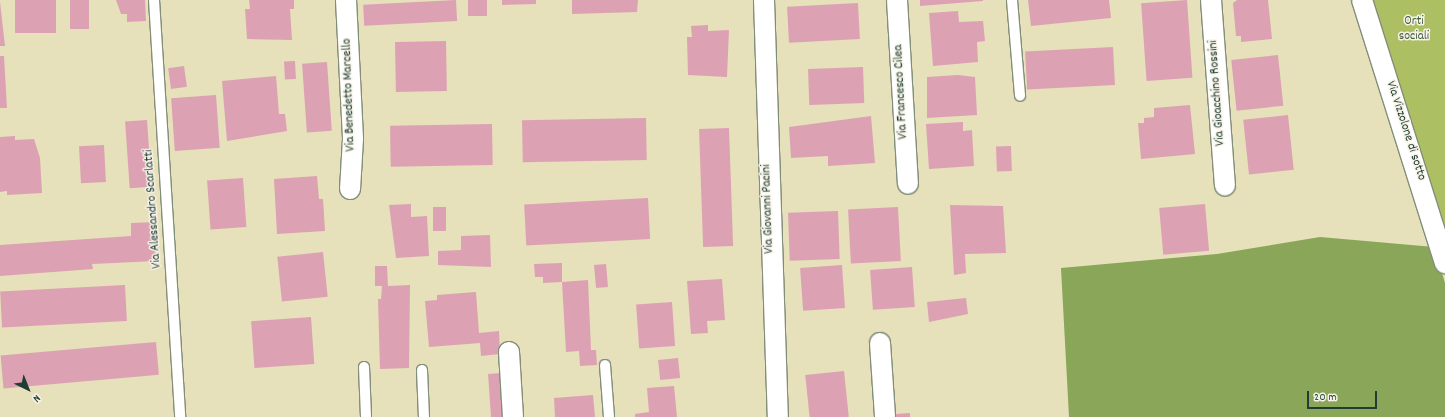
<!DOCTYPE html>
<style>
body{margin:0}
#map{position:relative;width:1445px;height:417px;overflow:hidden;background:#e6e0bb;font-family:Dekko,sans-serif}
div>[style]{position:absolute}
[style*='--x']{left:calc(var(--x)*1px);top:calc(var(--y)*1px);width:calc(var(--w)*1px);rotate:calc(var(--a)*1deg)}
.green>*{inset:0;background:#adbf63}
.forest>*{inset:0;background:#8aa659}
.building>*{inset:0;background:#dca2b3;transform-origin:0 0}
.roads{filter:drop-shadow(1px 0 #828e78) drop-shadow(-1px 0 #828e78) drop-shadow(0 1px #828e78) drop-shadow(0 -1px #828e78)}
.lane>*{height:10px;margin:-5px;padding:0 5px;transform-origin:5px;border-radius:5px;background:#fff}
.street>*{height:20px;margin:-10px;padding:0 10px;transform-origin:10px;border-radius:10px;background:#fff}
span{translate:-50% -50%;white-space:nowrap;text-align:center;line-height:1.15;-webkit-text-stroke:3px #f7f3e8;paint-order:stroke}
.park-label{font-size:13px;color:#425e40}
.street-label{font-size:13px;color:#1f3d34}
.north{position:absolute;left:8px;top:369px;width:40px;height:40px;-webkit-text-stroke:3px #f7f3e8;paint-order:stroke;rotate:137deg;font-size:11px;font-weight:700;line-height:16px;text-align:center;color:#1f3d34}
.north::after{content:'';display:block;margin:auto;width:14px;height:18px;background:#1f3d34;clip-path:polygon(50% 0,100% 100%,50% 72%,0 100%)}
.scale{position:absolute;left:1307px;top:391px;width:70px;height:18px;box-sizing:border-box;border:2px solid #1f3d34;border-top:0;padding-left:5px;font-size:12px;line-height:14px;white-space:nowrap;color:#1f3d34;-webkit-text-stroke:3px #f7f3e8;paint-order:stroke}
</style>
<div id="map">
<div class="green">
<div style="clip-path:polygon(1371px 0,1445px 0,1445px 233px)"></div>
</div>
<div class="forest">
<div style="clip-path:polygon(1320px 237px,1434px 247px,1445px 283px,1445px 417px,1069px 417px,1061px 268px,1217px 254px)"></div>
</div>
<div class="building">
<div style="left:15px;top:0;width:41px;height:33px"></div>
<div style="left:70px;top:0;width:19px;height:29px"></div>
<div style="clip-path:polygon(116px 0,145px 0,146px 21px,127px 22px,127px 14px,121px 14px)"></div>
<div style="clip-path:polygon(249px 0,294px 0,294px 9px,290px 9px,292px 40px,247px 39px,245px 9px,250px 9px)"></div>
<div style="left:456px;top:0;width:21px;height:93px;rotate:87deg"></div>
<div style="left:468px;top:0;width:19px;height:16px"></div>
<div style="clip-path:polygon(502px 0,536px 0,536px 4px,502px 5px)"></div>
<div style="clip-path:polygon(572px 0,638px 0,637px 12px,572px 14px)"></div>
<div style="clip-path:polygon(920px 0,983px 0,983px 1px,920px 6px)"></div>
<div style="clip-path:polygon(1028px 0,1109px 0,1111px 18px,1031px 26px)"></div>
<div style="left:1187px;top:0;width:78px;height:46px;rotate:86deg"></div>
<div style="clip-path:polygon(1237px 0,1268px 0,1272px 39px,1241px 42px,1241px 36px,1236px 36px,1233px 3px)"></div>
<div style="clip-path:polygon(0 2px,5px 46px,0 46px)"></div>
<div style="left:858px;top:3px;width:36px;height:71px;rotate:87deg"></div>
<div style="clip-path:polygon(958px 11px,959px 22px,983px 21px,985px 41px,977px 42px,978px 62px,933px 66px,929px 13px)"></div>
<div style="clip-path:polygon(708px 25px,708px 31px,729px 30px,727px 77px,688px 75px,687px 37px,692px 37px,691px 26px)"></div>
<div style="left:446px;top:41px;width:50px;height:51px;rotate:89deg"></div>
<div style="left:1113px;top:47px;width:38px;height:88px;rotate:87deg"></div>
<div style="left:1278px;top:55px;width:51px;height:47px;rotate:84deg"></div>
<div style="clip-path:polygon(0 56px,4px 56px,7px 108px,0 108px)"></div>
<div style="left:295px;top:61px;width:18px;height:11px;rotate:87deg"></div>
<div style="left:327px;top:62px;width:69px;height:25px;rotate:86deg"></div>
<div style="left:184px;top:66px;width:21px;height:16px;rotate:82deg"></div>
<div style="left:863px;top:67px;width:36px;height:55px;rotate:88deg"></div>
<div style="clip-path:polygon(958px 75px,975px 77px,977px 115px,927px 118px,927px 77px)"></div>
<div style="clip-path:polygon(276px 76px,279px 114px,285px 114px,287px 131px,227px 141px,222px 81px)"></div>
<div style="left:216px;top:95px;width:53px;height:45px;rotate:86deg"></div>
<div style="clip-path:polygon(1190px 105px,1195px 154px,1141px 159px,1138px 123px,1144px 123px,1144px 118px,1154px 117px,1154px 108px)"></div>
<div style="left:1288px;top:115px;width:55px;height:45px;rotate:84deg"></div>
<div style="clip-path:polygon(871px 116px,875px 163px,828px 166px,828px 156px,791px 158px,789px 127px)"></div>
<div style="left:646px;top:118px;width:42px;height:124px;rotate:89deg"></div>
<div style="left:147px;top:120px;width:67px;height:22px;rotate:86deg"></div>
<div style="clip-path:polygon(963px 122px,963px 131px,972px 130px,974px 166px,929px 169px,926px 124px)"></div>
<div style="left:492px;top:124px;width:41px;height:102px;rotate:89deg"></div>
<div style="left:729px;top:128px;width:118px;height:30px;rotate:88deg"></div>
<div style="clip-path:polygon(15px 136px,15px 140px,34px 139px,40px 158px,42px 193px,7px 195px,7px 191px,0 192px,0 137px)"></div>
<div style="left:104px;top:145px;width:37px;height:25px;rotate:87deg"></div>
<div style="left:1011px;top:146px;width:25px;height:15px;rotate:88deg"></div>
<div style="clip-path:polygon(317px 176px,319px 199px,323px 199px,325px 231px,277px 234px,274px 179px)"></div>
<div style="left:243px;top:178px;width:49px;height:36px;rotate:86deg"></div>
<div style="left:648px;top:198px;width:41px;height:124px;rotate:87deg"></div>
<div style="clip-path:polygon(411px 204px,411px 217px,427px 216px,429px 256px,396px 258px,389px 205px)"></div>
<div style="left:1205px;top:204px;width:47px;height:46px;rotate:85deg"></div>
<div style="clip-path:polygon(950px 205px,1003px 206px,1006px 253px,965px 254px,966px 273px,954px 275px)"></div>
<div style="left:433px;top:207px;width:13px;height:24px"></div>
<div style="left:898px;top:207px;width:54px;height:50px;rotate:87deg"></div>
<div style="left:838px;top:211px;width:48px;height:50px;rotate:88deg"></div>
<div style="clip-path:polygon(154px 222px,156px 261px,92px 264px,93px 269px,0 276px,0 245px,131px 236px,131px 223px)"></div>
<div style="clip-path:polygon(490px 235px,491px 267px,438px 265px,438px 251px,461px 250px,461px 236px)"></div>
<div style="left:323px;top:252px;width:45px;height:46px;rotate:84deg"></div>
<div style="clip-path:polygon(562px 263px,562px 282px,543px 283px,543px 277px,535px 277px,534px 264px)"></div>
<div style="left:606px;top:264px;width:23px;height:12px;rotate:85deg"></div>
<div style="left:842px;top:265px;width:43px;height:42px;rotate:86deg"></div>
<div style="clip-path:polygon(375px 266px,387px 266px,388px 286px,410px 285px,409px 368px,380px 369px,378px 299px,381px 299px,382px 286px,375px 286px)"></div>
<div style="left:912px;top:267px;width:40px;height:42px;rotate:86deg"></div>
<div style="clip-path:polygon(722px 279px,725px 320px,707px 321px,708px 333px,691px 334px,687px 281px)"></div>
<div style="clip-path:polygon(588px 280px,591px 350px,596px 350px,597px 365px,580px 366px,579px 351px,566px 352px,562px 282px)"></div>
<div style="left:125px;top:285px;width:36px;height:125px;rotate:87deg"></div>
<div style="clip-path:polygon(476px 292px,479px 333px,499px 331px,500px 354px,481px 356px,480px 343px,429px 347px,425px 301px,437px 300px,437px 295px)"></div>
<div style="clip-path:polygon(966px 298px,968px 314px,929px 322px,927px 302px)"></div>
<div style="left:672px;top:302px;width:44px;height:36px;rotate:86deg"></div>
<div style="left:311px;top:317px;width:47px;height:60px;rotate:86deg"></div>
<div style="left:156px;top:342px;width:33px;height:156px;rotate:85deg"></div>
<div style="left:678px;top:358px;width:20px;height:20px;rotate:84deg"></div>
<div style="left:844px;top:371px;width:46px;height:39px;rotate:84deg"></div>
<div style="left:501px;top:373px;width:44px;height:13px;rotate:86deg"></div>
<div style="clip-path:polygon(674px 386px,677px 417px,635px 417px,635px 414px,649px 412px,647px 388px)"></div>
<div style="clip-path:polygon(593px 395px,595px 417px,555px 417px,554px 398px)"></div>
<div style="clip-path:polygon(910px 413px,910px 417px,895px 417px,895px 414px)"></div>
</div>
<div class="roads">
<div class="lane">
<div style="--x:154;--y:0;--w:418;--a:86.4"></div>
<div style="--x:1012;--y:0;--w:96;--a:85.2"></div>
<div style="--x:605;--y:365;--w:52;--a:85.6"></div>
<div style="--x:364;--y:367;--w:50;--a:87.7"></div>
<div style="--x:422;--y:370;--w:47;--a:87.6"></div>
</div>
<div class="street">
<div style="--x:346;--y:0;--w:139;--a:87.1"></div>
<div style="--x:353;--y:139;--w:50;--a:93.4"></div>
<div style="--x:764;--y:0;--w:417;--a:88.1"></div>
<div style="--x:897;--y:0;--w:184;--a:86.6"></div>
<div style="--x:1211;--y:0;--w:186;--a:85.7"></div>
<div style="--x:1362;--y:0;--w:276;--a:72.5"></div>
<div style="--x:880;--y:343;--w:74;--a:86.1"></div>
<div style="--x:509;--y:352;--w:65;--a:86.5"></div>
</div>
</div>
<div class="park-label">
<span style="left:1414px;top:30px">Orti<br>sociali</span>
</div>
<div class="street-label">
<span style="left:902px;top:92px;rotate:-93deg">Via Francesco Cilea</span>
<span style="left:1218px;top:93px;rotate:-94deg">Via Gioacchino Rossini</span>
<span style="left:350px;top:95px;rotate:-92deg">Via Benedetto Marcello</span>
<span style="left:1405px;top:131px;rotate:72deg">Via Vizzolone di sotto</span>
<span style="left:154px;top:209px;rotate:-94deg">Via Alessandro Scarlatti</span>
<span style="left:769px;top:209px;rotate:-92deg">Via Giovanni Pacini</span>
</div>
<div class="north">N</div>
<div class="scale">20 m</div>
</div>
